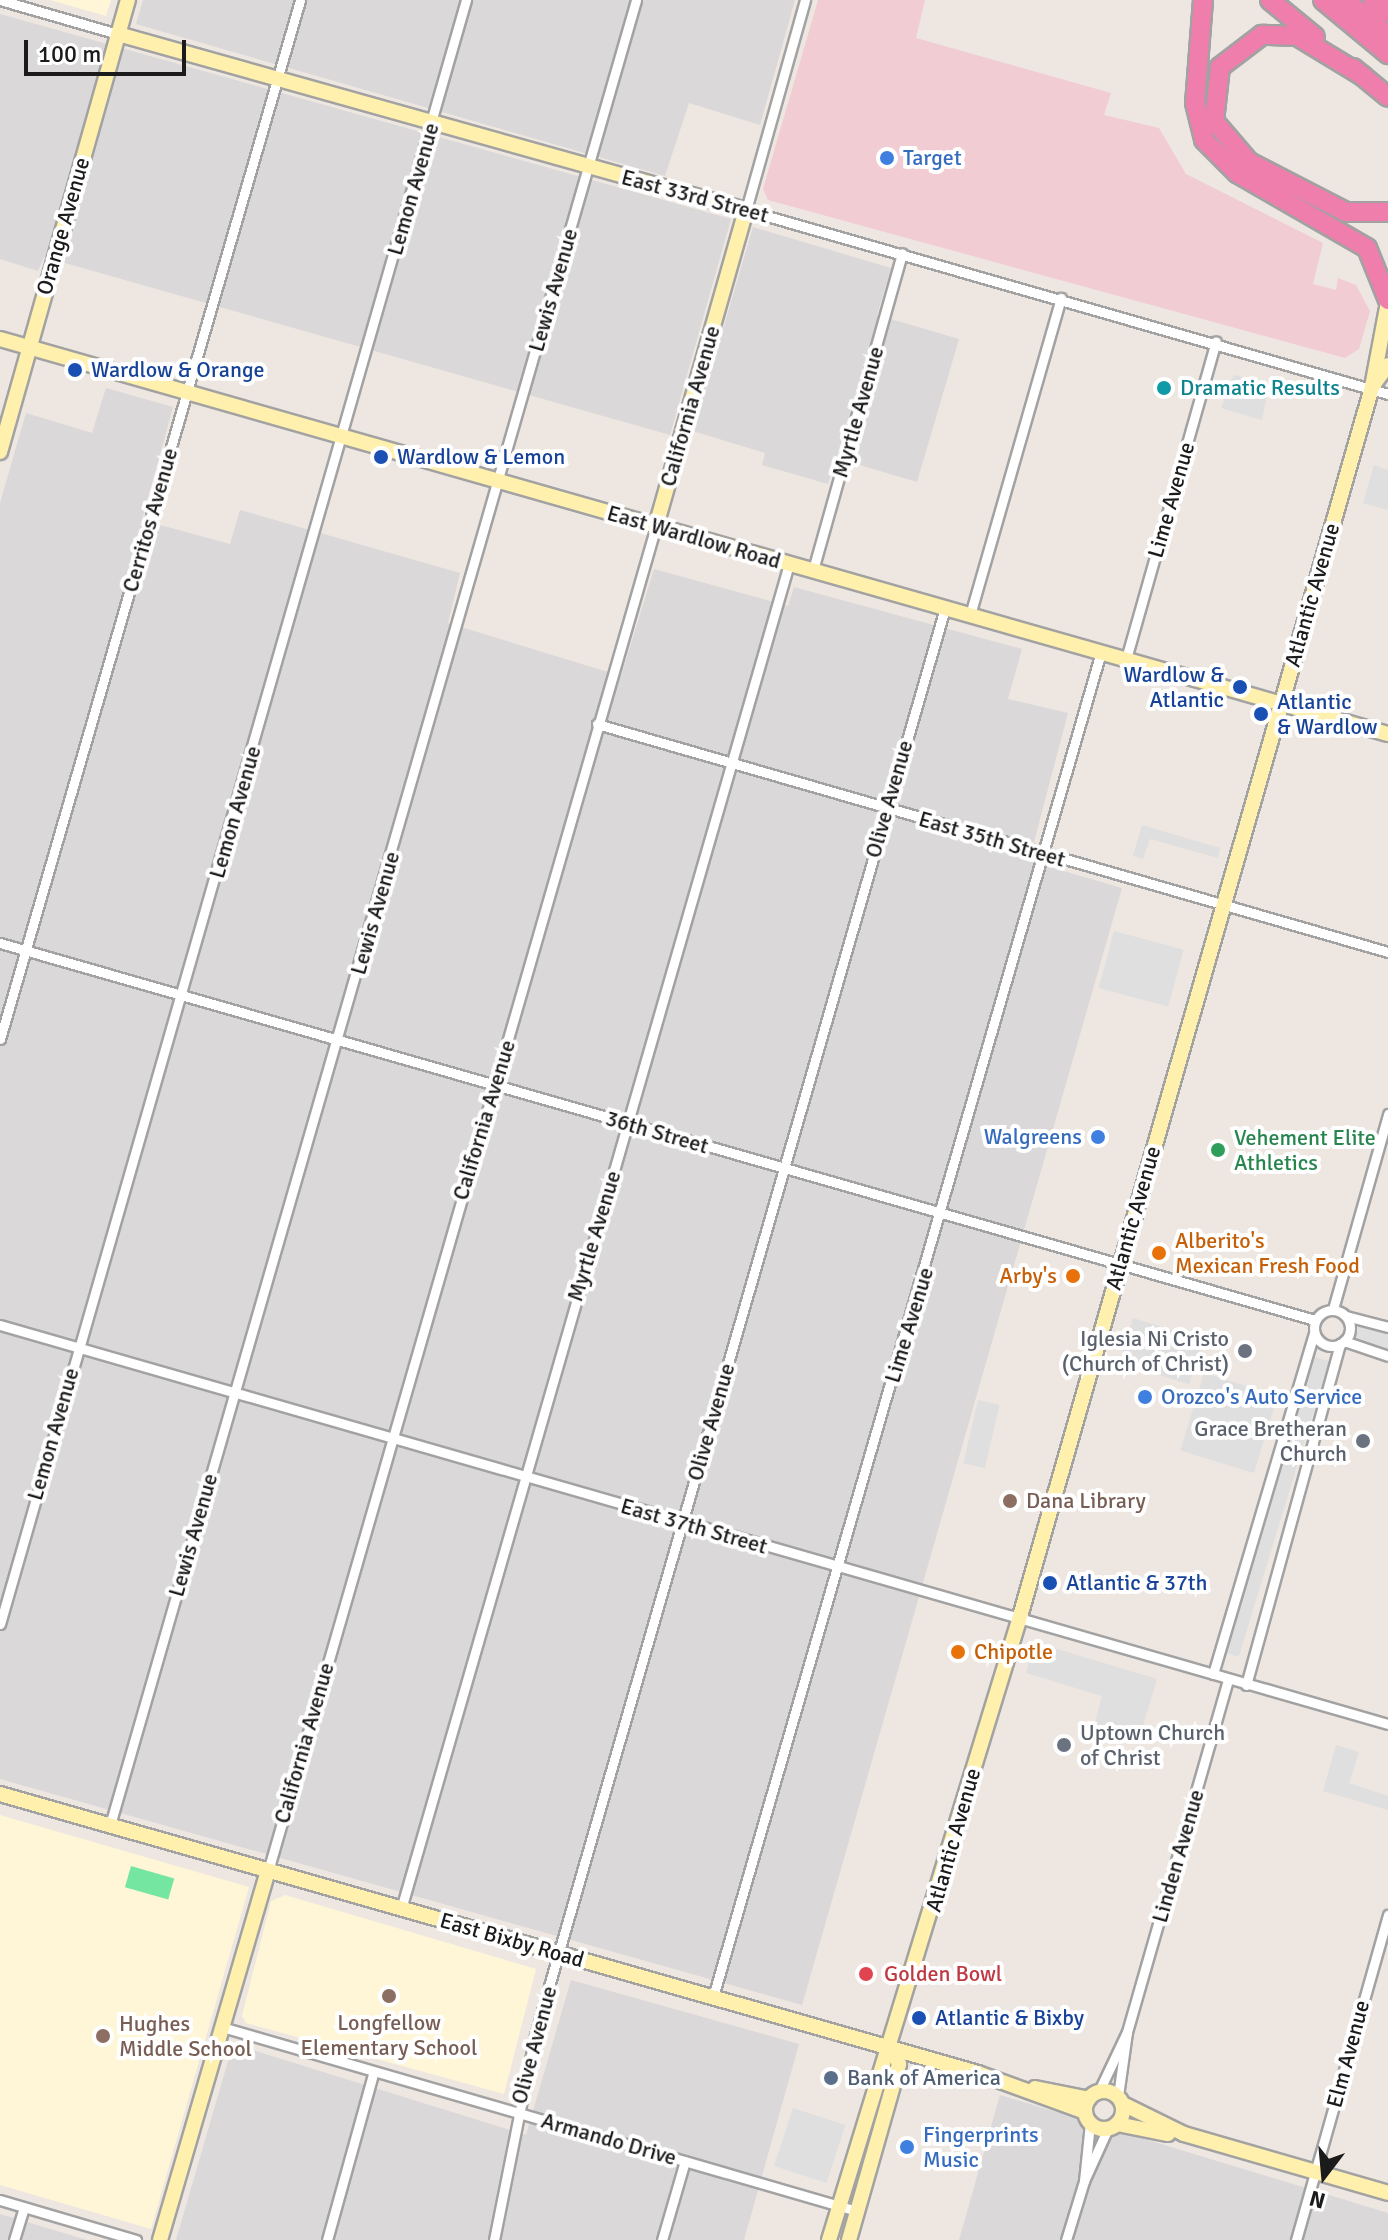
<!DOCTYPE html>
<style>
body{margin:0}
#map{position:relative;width:1388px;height:2240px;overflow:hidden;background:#eee6e0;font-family:Signika,sans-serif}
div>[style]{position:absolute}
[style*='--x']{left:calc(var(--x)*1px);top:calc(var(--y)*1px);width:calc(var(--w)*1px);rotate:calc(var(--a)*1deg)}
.residential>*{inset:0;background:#dad8d9}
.commercial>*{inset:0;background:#f2ccd3}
.education>*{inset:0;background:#fff6d8}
.pitch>*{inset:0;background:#75e6a1;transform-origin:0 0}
.parking>*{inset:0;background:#dfdfdf;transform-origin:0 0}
.roads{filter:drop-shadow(2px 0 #a2a2a2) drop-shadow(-2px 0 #a2a2a2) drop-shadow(0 2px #a2a2a2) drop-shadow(0 -2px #a2a2a2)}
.street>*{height:9px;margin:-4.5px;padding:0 4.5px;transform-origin:4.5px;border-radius:4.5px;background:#fff}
.street>.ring{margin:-4.5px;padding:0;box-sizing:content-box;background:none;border:9px solid #fff;border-radius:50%}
.secondary>*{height:14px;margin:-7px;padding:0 7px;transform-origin:7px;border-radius:7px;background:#fff1ad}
.secondary>.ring{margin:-7px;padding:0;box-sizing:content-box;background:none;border:14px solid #fff1ad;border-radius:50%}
.highway>*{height:18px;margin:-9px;padding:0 9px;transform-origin:9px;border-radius:9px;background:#ef7eac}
.dots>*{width:22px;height:22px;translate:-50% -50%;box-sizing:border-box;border:4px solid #fff;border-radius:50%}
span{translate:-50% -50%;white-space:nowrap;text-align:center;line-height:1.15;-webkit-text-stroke:8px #fff;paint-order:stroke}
.shop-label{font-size:22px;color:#366cbe}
.left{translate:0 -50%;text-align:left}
.right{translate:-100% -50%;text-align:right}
.street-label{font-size:22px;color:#1b1b1b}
.transit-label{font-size:22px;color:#164399}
.culture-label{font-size:22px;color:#0d838f}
.leisure-label{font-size:22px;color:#27864d}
.food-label{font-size:22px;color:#c56008}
.worship-label{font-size:22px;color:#5b616d}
.education-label{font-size:22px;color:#785e54}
.health-label{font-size:22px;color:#be3a42}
.service-label{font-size:22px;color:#4e5e75}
.north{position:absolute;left:1284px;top:2136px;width:80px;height:80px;-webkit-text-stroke:6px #fff;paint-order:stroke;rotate:196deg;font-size:22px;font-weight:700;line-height:32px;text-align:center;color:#1b1b1b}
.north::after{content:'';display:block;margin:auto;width:28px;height:36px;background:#1b1b1b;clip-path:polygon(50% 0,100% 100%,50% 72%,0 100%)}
.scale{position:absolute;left:24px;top:40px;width:162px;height:36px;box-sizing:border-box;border:4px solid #1b1b1b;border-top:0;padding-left:10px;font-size:24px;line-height:28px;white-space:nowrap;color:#1b1b1b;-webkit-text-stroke:6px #fff;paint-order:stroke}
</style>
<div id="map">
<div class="residential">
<div style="clip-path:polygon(143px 0,795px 0,760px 125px,689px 103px,665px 176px,136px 24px)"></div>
<div style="clip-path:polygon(0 14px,731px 219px,670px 435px,44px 257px,38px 271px,0 259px)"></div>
<div style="clip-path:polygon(753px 227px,891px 268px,877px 315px,959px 339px,917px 482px,836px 458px,828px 484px,762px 465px,765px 453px,693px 431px)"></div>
<div style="clip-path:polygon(106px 388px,173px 407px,142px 520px,230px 544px,240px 510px,460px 573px,448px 623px,621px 676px,654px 569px,788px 606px,794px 587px,1022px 649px,1008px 699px,1068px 713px,1029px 861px,1122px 888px,802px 2005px,0 1779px,0 503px,26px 413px,92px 433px)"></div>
<div style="clip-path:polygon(571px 1980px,799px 2044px,744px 2240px,176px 2240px,233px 2044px,526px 2135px)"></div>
<div style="clip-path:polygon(1000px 2095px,1388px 2213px,1388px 2240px,959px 2240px)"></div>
<div style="clip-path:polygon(0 2214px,87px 2240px,0 2240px)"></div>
</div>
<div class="commercial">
<div style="clip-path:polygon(818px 0,925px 0,916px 38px,1111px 93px,1104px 115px,1159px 128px,1186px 174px,1323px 243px,1313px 284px,1336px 290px,1338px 278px,1356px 285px,1370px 311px,1359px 349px,1345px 358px,768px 200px,763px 189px)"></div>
</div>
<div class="education">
<div style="clip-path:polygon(50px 0,111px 0,106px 16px)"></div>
<div style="clip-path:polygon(0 1815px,249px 1887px,151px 2229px,0 2185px)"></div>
<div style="clip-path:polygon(285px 1895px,536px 1969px,504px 2094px,246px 2023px,242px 2016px,271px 1901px)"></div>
</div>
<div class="pitch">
<div style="left:131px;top:1866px;width:45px;height:22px;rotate:16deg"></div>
</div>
<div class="parking">
<div style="clip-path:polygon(1234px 375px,1269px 384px,1262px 420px,1221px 408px)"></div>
<div style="clip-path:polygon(1374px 465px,1388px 470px,1388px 510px,1363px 503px)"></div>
<div style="clip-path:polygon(1142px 825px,1220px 848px,1218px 858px,1150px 839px,1143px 859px,1133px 856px)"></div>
<div style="left:1114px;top:931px;width:72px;height:59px;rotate:15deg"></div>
<div style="left:1133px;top:1318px;width:73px;height:47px;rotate:17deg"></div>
<div style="clip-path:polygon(1354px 1320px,1388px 1330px,1388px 1351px,1349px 1339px)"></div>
<div style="left:1309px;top:1355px;width:21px;height:309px;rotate:17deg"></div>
<div style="left:1204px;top:1373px;width:77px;height:81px;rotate:17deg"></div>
<div style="left:978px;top:1400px;width:22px;height:65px;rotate:13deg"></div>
<div style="clip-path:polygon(1034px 1642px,1157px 1679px,1137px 1745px,1093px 1731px,1102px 1696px,1026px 1673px)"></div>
<div style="clip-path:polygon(1336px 1745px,1359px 1752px,1349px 1783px,1388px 1796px,1388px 1810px,1323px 1791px)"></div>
<div style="left:793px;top:2108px;width:55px;height:61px;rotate:18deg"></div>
</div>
<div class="roads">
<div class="street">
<div style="--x:0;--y:0;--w:123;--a:16.1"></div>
<div style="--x:805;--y:0;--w:218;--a:105.7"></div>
<div style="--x:746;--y:210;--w:668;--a:15.99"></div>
<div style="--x:813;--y:570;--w:329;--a:-74.3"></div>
<div style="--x:970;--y:615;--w:330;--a:-74"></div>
<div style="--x:1126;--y:659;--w:330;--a:-74.2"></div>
<div style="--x:597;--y:724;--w:823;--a:16.08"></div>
<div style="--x:0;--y:943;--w:1368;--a:16"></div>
<div style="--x:0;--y:1039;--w:1081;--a:-73.89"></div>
<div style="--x:1333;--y:1309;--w:203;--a:-74.2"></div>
<div class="ring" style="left:1314px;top:1310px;width:27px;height:27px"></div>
<div style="--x:1346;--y:1316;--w:43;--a:14.7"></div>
<div style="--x:0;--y:1325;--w:1444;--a:16.04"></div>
<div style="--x:1344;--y:1341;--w:46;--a:18.8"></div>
<div style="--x:0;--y:1624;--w:1690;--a:-73.99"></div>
<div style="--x:1213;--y:1674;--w:356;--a:-73.5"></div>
<div style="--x:1246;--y:1685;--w:354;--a:-74.6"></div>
<div style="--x:110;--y:1825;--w:1899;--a:-73.92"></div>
<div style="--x:268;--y:1871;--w:1400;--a:-73.91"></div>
<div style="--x:401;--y:1909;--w:1400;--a:-73.91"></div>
<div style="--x:713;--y:1997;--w:1400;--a:-73.91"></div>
<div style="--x:222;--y:2027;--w:661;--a:16.16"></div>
<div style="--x:1127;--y:2032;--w:366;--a:-74"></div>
<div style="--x:1099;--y:2091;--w:65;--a:-64.6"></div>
<div style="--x:1127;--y:2032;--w:65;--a:98"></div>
<div style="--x:1090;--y:2123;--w:58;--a:95.9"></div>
<div style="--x:1084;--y:2181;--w:58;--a:-65.6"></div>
<div style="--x:0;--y:2200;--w:142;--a:16.4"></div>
<div style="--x:14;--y:2240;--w:34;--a:-73"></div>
<div style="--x:327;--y:2240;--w:175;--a:-74.5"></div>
<div style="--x:494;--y:2240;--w:209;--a:-78.7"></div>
<div style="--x:535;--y:2035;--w:1485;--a:-73.97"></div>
<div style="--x:662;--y:2240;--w:82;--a:-73.8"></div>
<div style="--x:1066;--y:2240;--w:62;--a:-73"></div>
<div style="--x:1296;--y:2240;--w:338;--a:-74.2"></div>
</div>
<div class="secondary">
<div style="--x:118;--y:34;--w:652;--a:15.66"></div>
<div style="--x:746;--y:210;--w:329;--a:105.9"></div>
<div style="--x:0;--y:339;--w:1443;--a:15.89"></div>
<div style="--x:1372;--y:387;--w:27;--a:-54"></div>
<div style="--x:0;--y:452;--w:470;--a:-74.2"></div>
<div style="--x:0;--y:1794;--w:1017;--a:15.92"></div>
<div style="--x:978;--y:2073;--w:114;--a:20"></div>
<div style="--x:1035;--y:2088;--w:55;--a:11.5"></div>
<div class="ring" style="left:1085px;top:2091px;width:24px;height:24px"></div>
<div style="--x:1123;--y:2104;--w:68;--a:26.2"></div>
<div style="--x:1184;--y:2134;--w:212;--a:16.1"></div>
<div style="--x:1117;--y:2124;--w:52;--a:11.1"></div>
<div style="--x:160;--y:2240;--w:384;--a:-73.7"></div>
<div style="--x:829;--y:2240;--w:648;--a:-72.96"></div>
<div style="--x:1019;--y:1620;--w:1283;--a:-74.02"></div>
<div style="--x:1372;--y:387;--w:86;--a:-79.3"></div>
<div style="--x:849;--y:2240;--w:183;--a:-74.1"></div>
<div style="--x:899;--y:2064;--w:17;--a:-114"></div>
</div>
<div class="highway">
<div style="--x:1203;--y:0;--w:103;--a:94.4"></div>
<div style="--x:1195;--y:103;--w:38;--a:76"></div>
<div style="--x:1204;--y:140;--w:47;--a:45"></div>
<div style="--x:1237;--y:173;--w:150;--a:30"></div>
<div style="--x:1367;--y:248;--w:56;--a:68"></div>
<div style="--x:1270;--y:0;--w:58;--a:39.4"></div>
<div style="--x:1323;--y:0;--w:85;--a:39.7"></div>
<div style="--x:1345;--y:0;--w:55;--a:39.1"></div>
<div style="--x:1373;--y:0;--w:19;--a:39"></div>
<div style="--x:1353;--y:68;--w:45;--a:39.6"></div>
<div style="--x:1363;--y:76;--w:77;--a:-148.8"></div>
<div style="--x:1297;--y:36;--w:35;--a:-178"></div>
<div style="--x:1262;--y:35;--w:53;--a:142.7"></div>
<div style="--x:1220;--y:67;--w:54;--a:96.3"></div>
<div style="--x:1214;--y:121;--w:54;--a:49.5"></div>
<div style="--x:1249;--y:162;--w:109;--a:27.3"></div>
<div style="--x:1346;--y:212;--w:42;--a:0"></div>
</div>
</div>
<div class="dots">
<div style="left:887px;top:158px;background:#3f7fe0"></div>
<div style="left:75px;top:370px;background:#1a4fb4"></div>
<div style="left:1164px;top:388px;background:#0f9aa8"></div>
<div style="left:381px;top:457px;background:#1a4fb4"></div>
<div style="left:1240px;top:687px;background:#1a4fb4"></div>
<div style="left:1261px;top:714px;background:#1a4fb4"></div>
<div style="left:1098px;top:1137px;background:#3f7fe0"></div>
<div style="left:1218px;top:1150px;background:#2e9e5b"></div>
<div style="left:1159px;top:1253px;background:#e8710a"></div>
<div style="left:1073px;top:1276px;background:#e8710a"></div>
<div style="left:1245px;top:1351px;background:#6b7280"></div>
<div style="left:1145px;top:1397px;background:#3f7fe0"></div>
<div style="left:1363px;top:1441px;background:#6b7280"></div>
<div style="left:1010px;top:1501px;background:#8d6e63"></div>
<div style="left:1050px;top:1583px;background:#1a4fb4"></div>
<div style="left:958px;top:1652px;background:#e8710a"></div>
<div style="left:1064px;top:1745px;background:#6b7280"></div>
<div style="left:866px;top:1974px;background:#e0444e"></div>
<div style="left:389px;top:1996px;background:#8d6e63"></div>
<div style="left:919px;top:2018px;background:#1a4fb4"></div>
<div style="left:103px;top:2036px;background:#8d6e63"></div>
<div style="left:831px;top:2078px;background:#5c6f8a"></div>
<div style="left:907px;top:2147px;background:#3f7fe0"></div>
</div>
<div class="shop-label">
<span class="left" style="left:903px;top:158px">Target</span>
<span class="right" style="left:1082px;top:1137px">Walgreens</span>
<span class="left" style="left:1161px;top:1397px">Orozco's Auto Service</span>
<span class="left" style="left:923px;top:2147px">Fingerprints<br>Music</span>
</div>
<div class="street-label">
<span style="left:413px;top:189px;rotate:-74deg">Lemon Avenue</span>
<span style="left:695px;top:196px;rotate:15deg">East 33rd Street</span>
<span style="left:63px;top:226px;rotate:-74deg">Orange Avenue</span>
<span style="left:553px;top:290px;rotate:-74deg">Lewis Avenue</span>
<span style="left:690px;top:406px;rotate:-74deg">California Avenue</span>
<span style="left:858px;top:412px;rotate:-74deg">Myrtle Avenue</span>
<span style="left:1171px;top:500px;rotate:-74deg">Lime Avenue</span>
<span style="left:150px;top:520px;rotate:-74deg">Cerritos Avenue</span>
<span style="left:694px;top:537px;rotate:16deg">East Wardlow Road</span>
<span style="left:1312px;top:595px;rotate:-74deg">Atlantic Avenue</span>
<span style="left:889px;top:799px;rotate:-74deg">Olive Avenue</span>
<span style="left:235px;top:812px;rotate:-74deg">Lemon Avenue</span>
<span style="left:992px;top:839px;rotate:16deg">East 35th Street</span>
<span style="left:375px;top:913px;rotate:-74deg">Lewis Avenue</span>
<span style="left:484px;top:1120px;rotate:-73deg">California Avenue</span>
<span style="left:657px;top:1132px;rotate:16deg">36th Street</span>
<span style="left:1133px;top:1218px;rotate:-74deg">Atlantic Avenue</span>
<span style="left:594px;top:1236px;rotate:-73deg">Myrtle Avenue</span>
<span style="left:909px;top:1325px;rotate:-73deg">Lime Avenue</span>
<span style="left:711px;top:1422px;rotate:-74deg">Olive Avenue</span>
<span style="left:53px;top:1434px;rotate:-74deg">Lemon Avenue</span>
<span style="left:694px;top:1526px;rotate:16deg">East 37th Street</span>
<span style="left:193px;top:1535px;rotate:-74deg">Lewis Avenue</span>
<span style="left:304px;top:1743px;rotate:-74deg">California Avenue</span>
<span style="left:953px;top:1840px;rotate:-74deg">Atlantic Avenue</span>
<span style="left:1178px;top:1856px;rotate:-74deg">Linden Avenue</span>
<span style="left:512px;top:1940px;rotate:16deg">East Bixby Road</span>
<span style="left:534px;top:2045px;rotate:-75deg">Olive Avenue</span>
<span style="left:1348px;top:2054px;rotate:-75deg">Elm Avenue</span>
<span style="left:609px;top:2139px;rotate:16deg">Armando Drive</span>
</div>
<div class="transit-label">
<span class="left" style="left:91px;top:370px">Wardlow &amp; Orange</span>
<span class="left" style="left:397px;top:457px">Wardlow &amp; Lemon</span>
<span class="right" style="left:1224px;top:687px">Wardlow &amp;<br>Atlantic</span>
<span class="left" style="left:1277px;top:714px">Atlantic<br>&amp; Wardlow</span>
<span class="left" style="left:1066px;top:1583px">Atlantic &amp; 37th</span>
<span class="left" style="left:935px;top:2018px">Atlantic &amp; Bixby</span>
</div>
<div class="culture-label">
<span class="left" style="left:1180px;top:388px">Dramatic Results</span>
</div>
<div class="leisure-label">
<span class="left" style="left:1234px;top:1150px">Vehement Elite<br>Athletics</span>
</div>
<div class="food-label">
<span class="left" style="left:1175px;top:1253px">Alberito's<br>Mexican Fresh Food</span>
<span class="right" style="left:1057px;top:1276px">Arby's</span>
<span class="left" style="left:974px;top:1652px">Chipotle</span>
</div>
<div class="worship-label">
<span class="right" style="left:1229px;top:1351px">Iglesia Ni Cristo<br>(Church of Christ)</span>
<span class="right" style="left:1347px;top:1441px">Grace Bretheran<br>Church</span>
<span class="left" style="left:1080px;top:1745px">Uptown Church<br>of Christ</span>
</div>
<div class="education-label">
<span class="left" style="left:1026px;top:1501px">Dana Library</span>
<span style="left:389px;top:2035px">Longfellow<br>Elementary School</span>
<span class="left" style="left:119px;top:2036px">Hughes<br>Middle School</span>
</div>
<div class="health-label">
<span class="left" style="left:884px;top:1974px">Golden Bowl</span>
</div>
<div class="service-label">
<span class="left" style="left:847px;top:2078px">Bank of America</span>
</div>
<div class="north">N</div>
<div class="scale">100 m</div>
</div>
